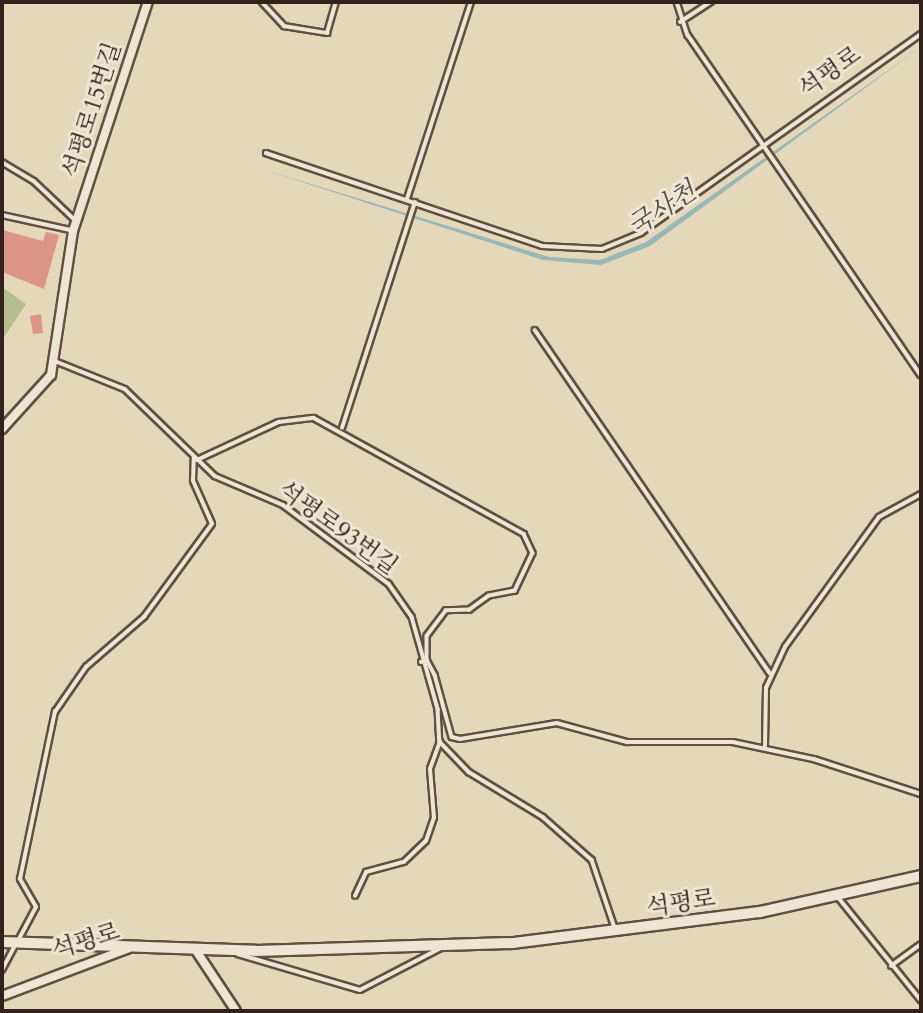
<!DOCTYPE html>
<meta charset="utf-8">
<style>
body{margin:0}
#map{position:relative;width:923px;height:1013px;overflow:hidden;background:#e5d7b9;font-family:Cardo,"Noto Serif KR",serif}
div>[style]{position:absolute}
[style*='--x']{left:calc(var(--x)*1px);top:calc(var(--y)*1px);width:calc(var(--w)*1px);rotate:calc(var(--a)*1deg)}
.green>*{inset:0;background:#b8bd8d}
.water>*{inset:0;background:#98b8b7}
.building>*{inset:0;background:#dd9588}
.roads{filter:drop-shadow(2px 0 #604f42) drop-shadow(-2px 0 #604f42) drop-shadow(0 2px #604f42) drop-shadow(0 -2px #604f42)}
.lane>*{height:3.5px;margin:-1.75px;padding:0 1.75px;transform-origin:1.75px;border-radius:1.75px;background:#eee5d2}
.street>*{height:8px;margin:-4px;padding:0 4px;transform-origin:4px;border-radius:4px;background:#eee5d2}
.secondary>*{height:10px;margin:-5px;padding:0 5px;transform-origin:5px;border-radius:5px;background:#eee5d2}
span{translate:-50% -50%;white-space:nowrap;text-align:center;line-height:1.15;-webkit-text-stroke:6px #eee5d2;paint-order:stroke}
.street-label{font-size:24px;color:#33221b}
.water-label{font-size:26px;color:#514f4a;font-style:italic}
.frame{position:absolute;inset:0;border:4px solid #33221b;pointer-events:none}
</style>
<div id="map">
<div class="green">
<div style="clip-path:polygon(2px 287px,26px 304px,2px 340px)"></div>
</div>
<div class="water">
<div style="clip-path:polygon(921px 47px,650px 246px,601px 265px,543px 260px,262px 169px,549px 257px,600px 260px,646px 242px)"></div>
</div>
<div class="building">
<div style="clip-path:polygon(2px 230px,43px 241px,46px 232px,59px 235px,44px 289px,2px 272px)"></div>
<div style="clip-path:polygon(41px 314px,43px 333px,33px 334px,30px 316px)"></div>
</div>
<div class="roads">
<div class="lane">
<div style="--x:262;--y:2;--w:33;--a:47"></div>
<div style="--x:284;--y:26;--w:44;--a:9.2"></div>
<div style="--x:327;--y:33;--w:32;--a:-74"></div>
<div style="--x:677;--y:2;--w:35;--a:72"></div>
<div style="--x:688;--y:35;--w:412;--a:55.6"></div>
<div style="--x:680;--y:22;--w:37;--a:-33"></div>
<div style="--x:266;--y:153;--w:291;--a:18.6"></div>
<div style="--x:542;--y:246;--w:60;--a:2.9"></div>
<div style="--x:602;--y:249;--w:42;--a:-22.3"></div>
<div style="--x:641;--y:233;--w:344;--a:-35.4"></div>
<div style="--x:2;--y:162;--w:37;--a:31"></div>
<div style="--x:34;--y:181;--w:55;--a:43.5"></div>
<div style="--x:407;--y:199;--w:207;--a:-72"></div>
<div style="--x:2;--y:215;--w:71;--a:12.3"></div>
<div style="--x:535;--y:330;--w:416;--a:55.6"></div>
<div style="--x:55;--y:361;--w:75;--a:21.8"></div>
<div style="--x:125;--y:389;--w:125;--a:44"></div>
<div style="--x:215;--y:476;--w:74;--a:23.1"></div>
<div style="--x:283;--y:505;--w:132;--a:36.7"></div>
<div style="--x:389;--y:584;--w:40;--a:55.1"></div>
<div style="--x:412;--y:617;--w:96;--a:74.2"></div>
<div style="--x:438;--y:709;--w:33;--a:87"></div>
<div style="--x:440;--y:742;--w:42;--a:46"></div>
<div style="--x:469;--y:772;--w:87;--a:31.3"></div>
<div style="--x:543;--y:817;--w:65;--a:41.3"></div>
<div style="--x:592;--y:860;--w:72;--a:71.3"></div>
<div style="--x:342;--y:428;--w:237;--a:-72.1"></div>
<div style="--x:197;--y:460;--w:90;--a:-24.9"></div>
<div style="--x:279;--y:422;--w:35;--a:-7"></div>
<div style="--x:314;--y:418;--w:240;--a:28.9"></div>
<div style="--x:524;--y:534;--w:21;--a:65"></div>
<div style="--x:533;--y:553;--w:42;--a:115.3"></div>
<div style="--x:515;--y:591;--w:26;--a:169"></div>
<div style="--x:489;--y:596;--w:24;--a:144"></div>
<div style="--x:470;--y:610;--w:24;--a:178"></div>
<div style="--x:446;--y:611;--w:31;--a:127"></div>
<div style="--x:427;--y:636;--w:24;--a:90"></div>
<div style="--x:421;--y:662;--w:6;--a:-18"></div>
<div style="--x:427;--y:660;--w:17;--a:62"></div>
<div style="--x:435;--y:675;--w:64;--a:74.7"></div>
<div style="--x:452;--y:737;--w:8;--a:14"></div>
<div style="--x:460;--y:739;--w:98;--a:-9.4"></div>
<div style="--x:557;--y:723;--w:73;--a:15.2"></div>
<div style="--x:627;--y:742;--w:106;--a:0"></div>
<div style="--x:733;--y:742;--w:83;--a:11.9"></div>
<div style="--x:814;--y:759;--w:113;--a:18.1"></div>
<div style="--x:765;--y:746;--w:58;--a:-89"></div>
<div style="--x:766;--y:688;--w:45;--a:-65.1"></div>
<div style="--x:785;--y:647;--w:160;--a:-54.1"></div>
<div style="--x:879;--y:517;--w:48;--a:-28.7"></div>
<div style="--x:355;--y:896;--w:26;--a:-65"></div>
<div style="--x:366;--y:872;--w:39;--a:-15"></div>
<div style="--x:404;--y:862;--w:30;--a:-44"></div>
<div style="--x:426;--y:841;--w:24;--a:-71"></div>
<div style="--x:434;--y:818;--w:49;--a:-94.7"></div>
<div style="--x:430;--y:769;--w:29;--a:-70"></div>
<div style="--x:839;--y:898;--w:131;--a:51.2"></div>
<div style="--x:19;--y:939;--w:36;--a:-62"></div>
<div style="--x:36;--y:907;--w:32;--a:-120"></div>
<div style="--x:20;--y:879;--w:171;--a:-78.2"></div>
<div style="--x:55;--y:712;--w:55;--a:-55.4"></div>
<div style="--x:86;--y:667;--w:77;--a:-40.8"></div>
<div style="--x:144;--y:617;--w:115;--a:-53.8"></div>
<div style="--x:212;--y:524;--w:47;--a:-113.8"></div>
<div style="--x:193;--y:481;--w:24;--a:-88"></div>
<div style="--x:238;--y:954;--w:127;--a:16.4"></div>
<div style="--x:360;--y:990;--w:89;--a:-27.4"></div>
<div style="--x:891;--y:966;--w:37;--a:-36"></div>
<div style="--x:2;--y:970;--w:27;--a:-62"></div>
</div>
<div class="street">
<div style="--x:2;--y:429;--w:73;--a:-47.8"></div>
<div style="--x:51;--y:375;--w:146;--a:-81.3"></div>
<div style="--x:73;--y:231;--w:241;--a:-71.9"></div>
<div style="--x:195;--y:949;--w:74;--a:56.5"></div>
<div style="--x:2;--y:996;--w:134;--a:-20.6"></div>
</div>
<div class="secondary">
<div style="--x:2;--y:942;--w:254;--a:2"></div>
<div style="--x:256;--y:951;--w:257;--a:-1.8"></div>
<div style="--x:513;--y:943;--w:249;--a:-7.2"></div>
<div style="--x:760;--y:912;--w:165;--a:-12.6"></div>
</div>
</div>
<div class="street-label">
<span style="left:830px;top:72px;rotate:-35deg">석평로</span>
<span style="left:92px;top:110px;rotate:-72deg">석평로15번길</span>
<span style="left:338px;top:528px;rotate:36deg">석평로93번길</span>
<span style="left:681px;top:903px;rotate:-8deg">석평로</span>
<span style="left:86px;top:941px;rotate:-17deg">석평로</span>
</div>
<div class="water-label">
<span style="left:662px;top:209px;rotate:-33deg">국사천</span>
</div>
<div class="frame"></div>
</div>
